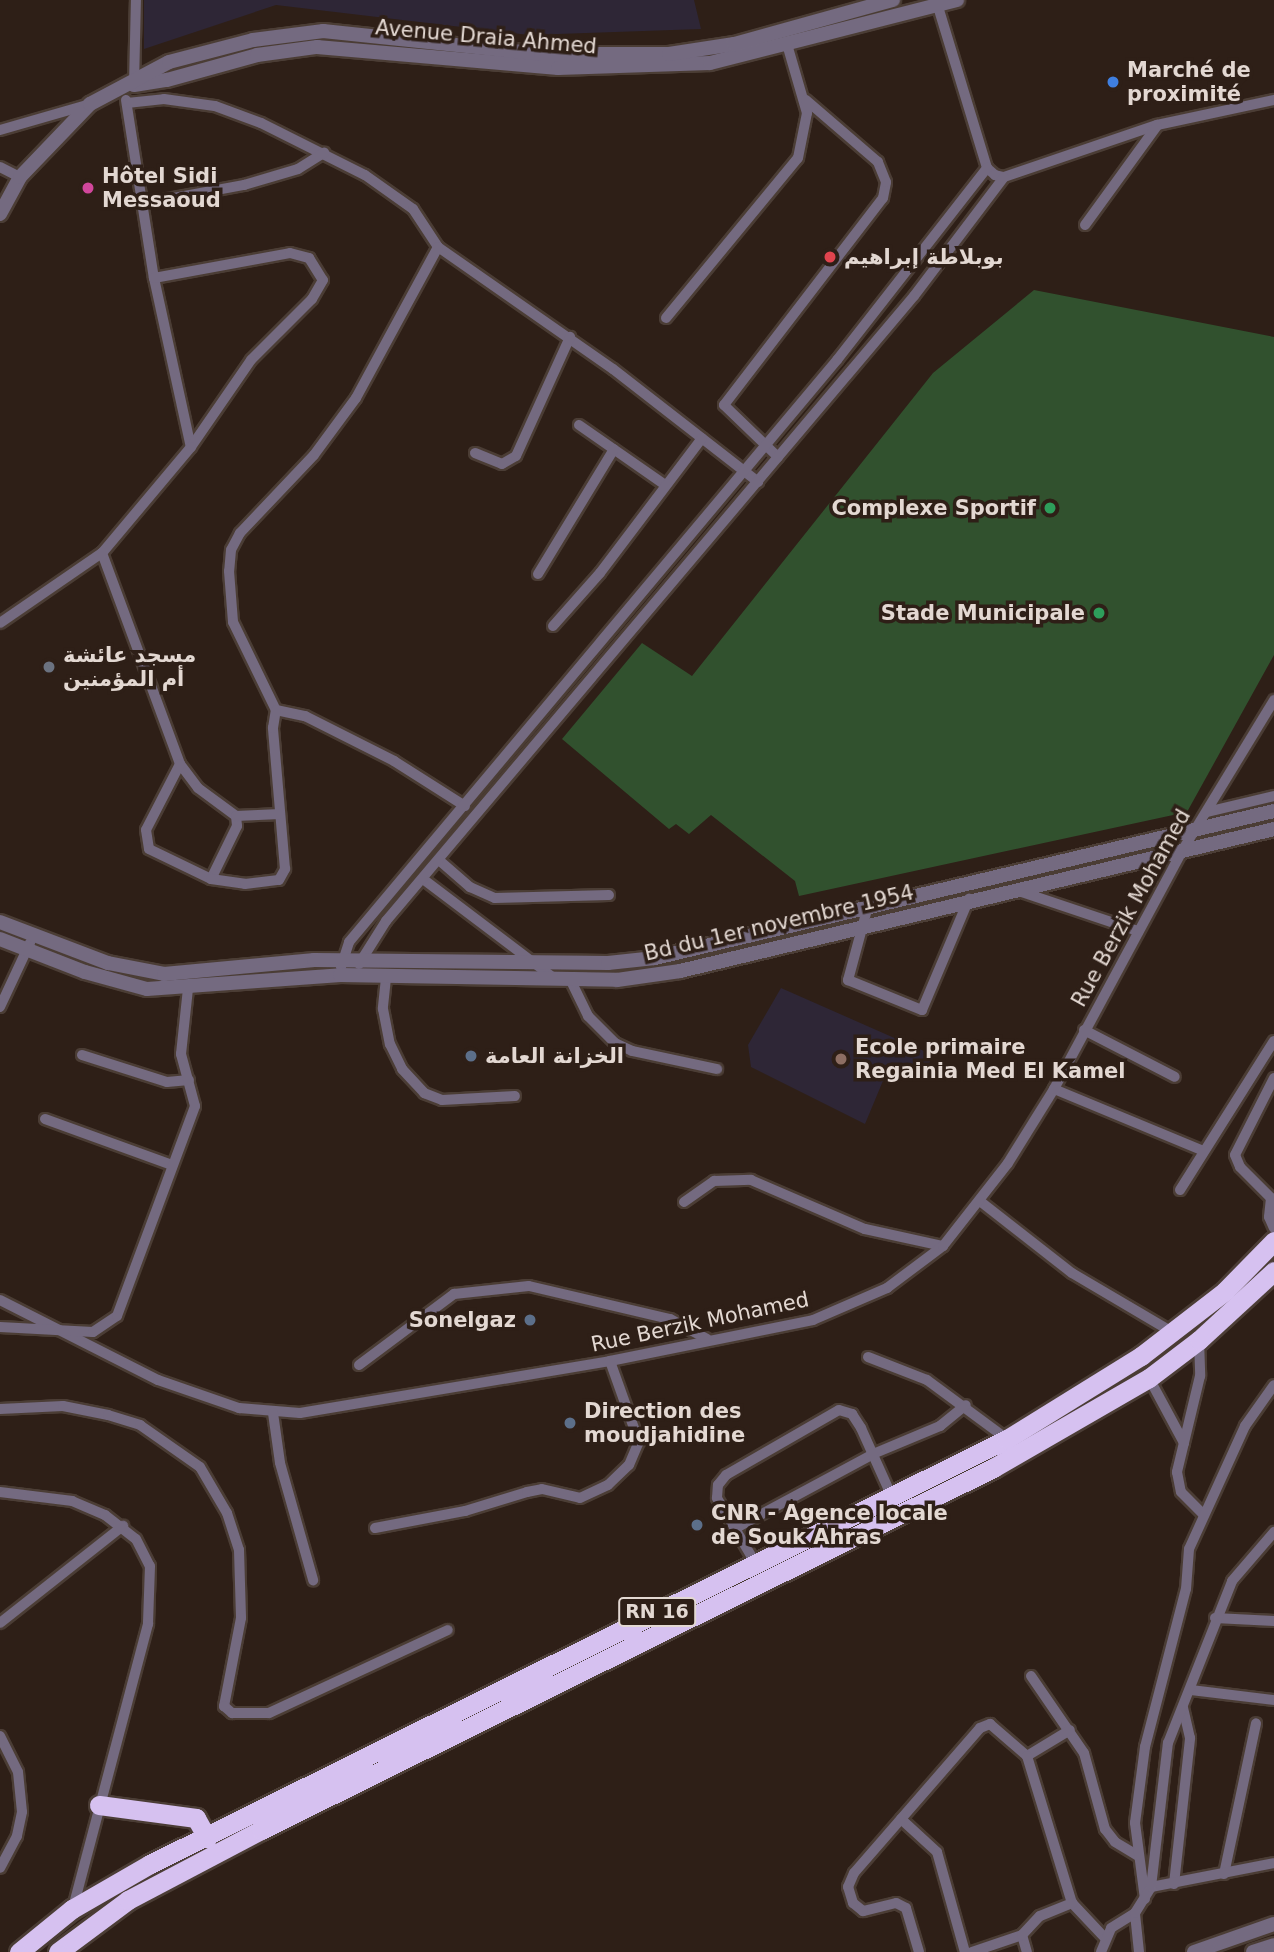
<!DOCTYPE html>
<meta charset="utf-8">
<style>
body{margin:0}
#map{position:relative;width:1274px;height:1952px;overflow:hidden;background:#2e1f17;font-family:"DejaVu Sans",Vazirmatn,sans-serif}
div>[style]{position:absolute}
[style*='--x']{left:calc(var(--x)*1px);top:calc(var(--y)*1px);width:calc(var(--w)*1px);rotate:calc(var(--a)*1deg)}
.education>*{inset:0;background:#2e2636}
.green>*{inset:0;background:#31512e}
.roads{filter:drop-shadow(2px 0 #4b3d35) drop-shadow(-2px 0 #4b3d35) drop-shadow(0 2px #4b3d35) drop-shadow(0 -2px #4b3d35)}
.minor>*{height:10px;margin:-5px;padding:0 5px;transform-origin:5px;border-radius:5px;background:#746a80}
.tertiary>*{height:14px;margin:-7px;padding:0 7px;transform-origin:7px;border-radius:7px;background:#746a80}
.trunk>*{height:19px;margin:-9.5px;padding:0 9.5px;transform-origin:9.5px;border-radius:9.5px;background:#d6c1f0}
.dots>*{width:19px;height:19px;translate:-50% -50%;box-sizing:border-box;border:4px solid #2e1f17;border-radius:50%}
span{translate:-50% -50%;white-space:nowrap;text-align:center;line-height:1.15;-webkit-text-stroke:7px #2e1f17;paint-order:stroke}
.shield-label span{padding:2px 5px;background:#2e1f17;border:2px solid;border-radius:5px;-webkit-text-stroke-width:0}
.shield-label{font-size:19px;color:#e3d8d2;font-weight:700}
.street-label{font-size:21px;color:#e3d8d2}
.poi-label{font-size:21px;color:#e3d8d2;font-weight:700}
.left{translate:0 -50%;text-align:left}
.right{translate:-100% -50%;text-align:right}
</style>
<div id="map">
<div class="education">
<div style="clip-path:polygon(144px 0,694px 0,701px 29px,529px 35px,276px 5px,144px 49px)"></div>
<div style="clip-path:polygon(781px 988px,933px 1055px,923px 1078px,890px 1064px,865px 1124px,751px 1067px,748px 1045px)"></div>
</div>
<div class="green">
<div style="clip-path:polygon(1034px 290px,1274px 337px,1274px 655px,1187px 812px,799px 896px,795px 881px,711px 815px,689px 834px,676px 824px,669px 829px,562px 739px,642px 643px,692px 676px,933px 373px)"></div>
</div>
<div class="roads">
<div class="minor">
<div style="--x:936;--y:0;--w:176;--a:73.1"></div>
<div style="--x:987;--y:168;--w:11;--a:41"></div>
<div style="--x:995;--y:175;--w:9;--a:13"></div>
<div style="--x:1004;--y:177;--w:162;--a:-18.8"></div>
<div style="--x:1157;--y:125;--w:120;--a:-12.1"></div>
<div style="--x:134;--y:85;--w:85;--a:-88.7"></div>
<div style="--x:126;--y:100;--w:180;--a:81.1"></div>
<div style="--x:154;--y:278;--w:173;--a:77.7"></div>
<div style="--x:127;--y:103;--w:37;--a:-6"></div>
<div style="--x:164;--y:99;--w:51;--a:7.8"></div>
<div style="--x:215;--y:106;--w:49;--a:20.3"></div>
<div style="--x:261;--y:123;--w:116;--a:26.6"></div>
<div style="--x:365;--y:175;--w:59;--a:35.3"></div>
<div style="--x:413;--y:209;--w:45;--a:56.7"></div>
<div style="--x:438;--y:247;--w:213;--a:34.9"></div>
<div style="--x:613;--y:369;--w:184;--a:37.9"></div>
<div style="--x:0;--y:130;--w:94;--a:-16.1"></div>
<div style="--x:0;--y:167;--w:22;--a:27"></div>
<div style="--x:141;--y:204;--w:105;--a:-10.5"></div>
<div style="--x:244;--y:185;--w:56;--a:-16.5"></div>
<div style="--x:298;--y:169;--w:31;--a:-32"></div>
<div style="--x:1085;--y:225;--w:122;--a:-54"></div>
<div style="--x:438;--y:247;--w:172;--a:118.5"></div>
<div style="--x:356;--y:398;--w:71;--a:126.4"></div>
<div style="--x:314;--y:455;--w:108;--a:133.5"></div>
<div style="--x:240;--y:533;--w:19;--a:118"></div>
<div style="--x:231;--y:550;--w:21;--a:95"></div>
<div style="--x:229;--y:571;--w:51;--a:85.5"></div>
<div style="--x:233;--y:622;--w:98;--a:64"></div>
<div style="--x:276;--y:710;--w:30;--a:12"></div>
<div style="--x:305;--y:716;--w:100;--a:26.8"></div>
<div style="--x:394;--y:761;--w:84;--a:32.4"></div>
<div style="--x:154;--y:278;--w:138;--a:-10.4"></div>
<div style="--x:290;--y:253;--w:20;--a:15"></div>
<div style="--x:309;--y:258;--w:26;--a:58"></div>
<div style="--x:323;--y:280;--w:22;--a:120"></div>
<div style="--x:312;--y:299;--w:86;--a:135"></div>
<div style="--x:251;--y:360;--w:106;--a:124.6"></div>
<div style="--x:191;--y:447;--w:138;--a:130"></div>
<div style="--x:102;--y:553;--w:225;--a:69.7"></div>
<div style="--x:180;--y:764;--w:30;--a:53"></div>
<div style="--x:198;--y:788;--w:47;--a:36.4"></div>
<div style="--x:236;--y:816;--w:10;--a:84"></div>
<div style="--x:237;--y:826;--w:59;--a:116.1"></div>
<div style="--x:666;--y:318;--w:207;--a:-50.5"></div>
<div style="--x:798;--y:158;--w:46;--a:-78.7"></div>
<div style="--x:807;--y:113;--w:72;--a:-106.2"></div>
<div style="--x:579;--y:425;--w:103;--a:34.8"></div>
<div style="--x:475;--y:453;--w:29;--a:22"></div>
<div style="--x:502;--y:464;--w:16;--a:-30"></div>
<div style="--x:516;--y:456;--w:131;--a:-65.6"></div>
<div style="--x:778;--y:457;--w:75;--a:-136.1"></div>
<div style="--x:724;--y:405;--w:261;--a:-52.5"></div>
<div style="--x:883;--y:198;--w:16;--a:-79"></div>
<div style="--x:886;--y:182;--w:22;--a:-112"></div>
<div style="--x:878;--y:162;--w:95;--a:-139.3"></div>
<div style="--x:538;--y:574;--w:146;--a:-58.7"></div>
<div style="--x:0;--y:623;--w:124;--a:-34.5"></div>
<div style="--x:553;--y:626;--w:71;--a:-48.4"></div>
<div style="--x:600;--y:573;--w:169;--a:-52.9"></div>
<div style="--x:180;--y:764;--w:74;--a:117.3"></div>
<div style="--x:146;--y:830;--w:19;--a:81"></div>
<div style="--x:149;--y:849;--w:69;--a:25.8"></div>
<div style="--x:211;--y:879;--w:34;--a:8"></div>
<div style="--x:245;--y:884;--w:34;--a:-7"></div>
<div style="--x:279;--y:880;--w:13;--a:-61"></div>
<div style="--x:285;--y:869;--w:142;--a:-94.9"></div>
<div style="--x:273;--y:728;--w:18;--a:-81"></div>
<div style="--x:1207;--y:812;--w:69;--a:-13.4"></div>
<div style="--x:236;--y:816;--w:44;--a:-2.6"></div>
<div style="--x:440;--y:861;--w:40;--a:41"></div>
<div style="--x:470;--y:887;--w:27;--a:24"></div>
<div style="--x:495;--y:898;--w:114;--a:-1.5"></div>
<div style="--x:423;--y:879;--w:166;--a:37.1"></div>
<div style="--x:1016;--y:890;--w:129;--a:18.6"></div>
<div style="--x:868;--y:906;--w:77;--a:105.1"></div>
<div style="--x:848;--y:980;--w:80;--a:22.1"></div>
<div style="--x:922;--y:1010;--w:121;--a:-67.1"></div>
<div style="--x:359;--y:964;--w:51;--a:-57.9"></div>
<div style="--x:386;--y:921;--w:818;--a:-49.81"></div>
<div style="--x:914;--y:296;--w:149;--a:-52.9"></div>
<div style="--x:341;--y:967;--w:26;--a:-72"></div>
<div style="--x:349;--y:942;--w:760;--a:-50.02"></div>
<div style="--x:837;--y:360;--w:244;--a:-52"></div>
<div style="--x:386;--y:978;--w:31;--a:96"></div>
<div style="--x:383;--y:1009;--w:36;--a:79"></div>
<div style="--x:390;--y:1044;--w:28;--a:64"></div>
<div style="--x:402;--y:1069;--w:33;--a:47"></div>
<div style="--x:424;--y:1093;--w:19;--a:21"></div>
<div style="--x:442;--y:1100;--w:73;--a:-3.1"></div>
<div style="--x:572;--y:983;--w:37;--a:64"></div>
<div style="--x:588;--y:1016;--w:38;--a:45"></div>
<div style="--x:615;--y:1043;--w:19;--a:25"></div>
<div style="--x:632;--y:1051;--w:87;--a:12"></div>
<div style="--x:0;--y:1007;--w:71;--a:-64.9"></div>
<div style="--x:1084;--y:1030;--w:102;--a:27.3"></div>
<div style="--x:82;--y:1055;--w:89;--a:17.6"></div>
<div style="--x:167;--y:1082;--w:22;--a:-5"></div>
<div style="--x:1274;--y:1078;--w:86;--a:116.9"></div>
<div style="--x:1235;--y:1155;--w:13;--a:67"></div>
<div style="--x:1240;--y:1167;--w:44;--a:45"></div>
<div style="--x:1271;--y:1198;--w:19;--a:96"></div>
<div style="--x:1269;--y:1217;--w:12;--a:66"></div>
<div style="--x:1054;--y:1089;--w:162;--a:22.5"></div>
<div style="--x:45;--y:1119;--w:135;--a:19.9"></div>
<div style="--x:1180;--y:1190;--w:176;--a:-57.8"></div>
<div style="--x:684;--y:1202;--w:37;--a:-35"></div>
<div style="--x:714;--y:1181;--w:37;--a:-2"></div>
<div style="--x:751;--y:1180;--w:124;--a:23.3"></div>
<div style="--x:865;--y:1229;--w:80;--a:12.3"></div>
<div style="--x:981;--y:1202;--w:115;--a:38"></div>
<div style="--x:1072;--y:1273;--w:116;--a:30.5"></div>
<div style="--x:0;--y:1300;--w:177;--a:26.9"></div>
<div style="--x:158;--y:1380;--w:86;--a:19.1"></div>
<div style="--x:239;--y:1408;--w:61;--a:4.7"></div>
<div style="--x:300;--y:1413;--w:314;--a:-9.5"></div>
<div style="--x:610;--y:1361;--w:207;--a:-11.4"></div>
<div style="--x:813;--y:1320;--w:81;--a:-23.4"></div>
<div style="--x:887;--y:1288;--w:70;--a:-36.9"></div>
<div style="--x:943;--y:1246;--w:105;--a:-51.9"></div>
<div style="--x:1008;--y:1163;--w:87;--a:-58.1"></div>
<div style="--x:1054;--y:1089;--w:270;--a:-61.7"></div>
<div style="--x:1182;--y:851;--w:177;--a:-58.6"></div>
<div style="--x:0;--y:1327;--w:93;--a:3.1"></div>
<div style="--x:93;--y:1332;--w:29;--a:-34"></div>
<div style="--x:117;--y:1316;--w:224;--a:-69.6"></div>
<div style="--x:195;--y:1106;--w:54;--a:-105.1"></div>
<div style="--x:181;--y:1054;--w:65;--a:-83.9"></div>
<div style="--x:1199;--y:1340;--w:36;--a:88"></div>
<div style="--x:1200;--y:1376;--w:99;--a:103.5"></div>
<div style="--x:1177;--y:1472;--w:20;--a:79"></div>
<div style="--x:1181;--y:1492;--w:31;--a:45"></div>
<div style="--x:868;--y:1357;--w:63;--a:21.3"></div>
<div style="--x:927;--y:1380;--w:99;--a:36.4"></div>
<div style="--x:359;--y:1365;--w:119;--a:-36.8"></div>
<div style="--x:454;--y:1294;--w:75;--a:-6.1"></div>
<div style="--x:529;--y:1286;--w:145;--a:13.2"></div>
<div style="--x:670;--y:1319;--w:42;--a:28.4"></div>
<div style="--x:1149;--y:1378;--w:74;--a:61.7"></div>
<div style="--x:0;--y:1409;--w:63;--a:-2.7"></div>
<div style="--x:63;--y:1406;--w:46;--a:11.3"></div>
<div style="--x:108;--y:1415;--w:34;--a:17"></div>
<div style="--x:140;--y:1425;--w:73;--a:35"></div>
<div style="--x:200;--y:1467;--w:53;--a:59.6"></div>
<div style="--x:227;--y:1513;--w:39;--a:72"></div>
<div style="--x:239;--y:1550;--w:68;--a:88.3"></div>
<div style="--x:241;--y:1618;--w:90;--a:100.9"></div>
<div style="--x:224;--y:1706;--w:11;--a:41"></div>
<div style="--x:232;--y:1713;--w:37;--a:0"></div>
<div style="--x:269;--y:1713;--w:197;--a:-24.9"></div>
<div style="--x:273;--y:1413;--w:50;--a:82"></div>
<div style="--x:280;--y:1463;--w:122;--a:74.2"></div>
<div style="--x:0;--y:1492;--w:73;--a:7.1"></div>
<div style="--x:72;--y:1501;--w:36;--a:23"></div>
<div style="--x:105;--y:1515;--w:39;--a:38"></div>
<div style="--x:136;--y:1539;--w:30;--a:63"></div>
<div style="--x:150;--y:1566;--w:58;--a:92"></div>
<div style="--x:148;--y:1624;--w:293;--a:104.8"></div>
<div style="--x:375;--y:1528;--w:92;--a:-10.7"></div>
<div style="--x:465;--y:1511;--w:65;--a:-17"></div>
<div style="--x:527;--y:1492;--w:15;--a:-11"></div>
<div style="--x:542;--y:1489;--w:39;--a:13"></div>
<div style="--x:580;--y:1498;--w:31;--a:-25"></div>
<div style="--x:608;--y:1485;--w:29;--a:-44"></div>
<div style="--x:629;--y:1465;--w:25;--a:-67"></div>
<div style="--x:639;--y:1442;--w:86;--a:-109.7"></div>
<div style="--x:734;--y:1529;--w:158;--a:-28.3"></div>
<div style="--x:873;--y:1454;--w:73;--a:-22.7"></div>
<div style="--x:940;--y:1426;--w:33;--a:-39"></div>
<div style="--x:756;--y:1564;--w:77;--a:-120.6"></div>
<div style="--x:717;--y:1498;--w:13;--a:-86"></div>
<div style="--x:718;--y:1485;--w:13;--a:-51"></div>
<div style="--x:726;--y:1475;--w:130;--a:-29.9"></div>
<div style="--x:839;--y:1410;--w:14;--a:17"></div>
<div style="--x:852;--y:1414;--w:17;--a:57"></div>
<div style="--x:861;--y:1428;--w:76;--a:65.8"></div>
<div style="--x:1215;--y:1618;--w:59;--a:2.9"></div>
<div style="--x:0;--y:1623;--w:157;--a:-38.3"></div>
<div style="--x:1031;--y:1676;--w:93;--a:55.5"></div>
<div style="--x:1084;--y:1753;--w:79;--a:74.6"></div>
<div style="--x:1105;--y:1829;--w:16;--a:52"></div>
<div style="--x:1115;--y:1842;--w:27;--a:31"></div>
<div style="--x:1191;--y:1690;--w:84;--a:6.9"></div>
<div style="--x:0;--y:1736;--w:40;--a:63.4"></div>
<div style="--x:18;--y:1772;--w:40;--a:84.3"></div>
<div style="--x:22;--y:1812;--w:25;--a:102"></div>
<div style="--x:17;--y:1836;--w:36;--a:118"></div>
<div style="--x:1027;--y:1756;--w:50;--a:-31.2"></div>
<div style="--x:901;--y:1819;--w:49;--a:42.5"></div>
<div style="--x:937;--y:1852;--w:104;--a:74.4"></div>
<div style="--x:1224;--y:1874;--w:154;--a:-78"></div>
<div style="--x:1174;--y:1884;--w:147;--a:-83.7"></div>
<div style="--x:1190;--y:1738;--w:32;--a:-103"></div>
<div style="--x:1151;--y:1887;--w:125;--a:-11"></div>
<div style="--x:1145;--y:1899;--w:77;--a:-97.5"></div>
<div style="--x:1135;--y:1823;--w:77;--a:-82.5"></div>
<div style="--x:1145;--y:1747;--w:163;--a:-75.5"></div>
<div style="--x:1186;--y:1589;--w:40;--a:-85.7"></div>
<div style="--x:1189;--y:1549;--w:135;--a:-65.5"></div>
<div style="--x:1245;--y:1426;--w:50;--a:-54.7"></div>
<div style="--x:1022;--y:1935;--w:18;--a:74"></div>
<div style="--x:919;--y:1952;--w:46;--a:-106.5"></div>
<div style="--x:906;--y:1908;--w:11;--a:-153"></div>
<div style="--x:896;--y:1903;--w:34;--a:166"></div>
<div style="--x:863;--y:1911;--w:13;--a:-141"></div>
<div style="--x:853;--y:1903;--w:17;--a:-107"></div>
<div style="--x:848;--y:1887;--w:15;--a:-67"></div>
<div style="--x:854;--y:1873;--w:192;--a:-49"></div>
<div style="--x:980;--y:1728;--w:11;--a:-22"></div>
<div style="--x:990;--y:1724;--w:49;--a:40.9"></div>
<div style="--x:1027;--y:1756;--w:154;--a:73"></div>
<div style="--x:1072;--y:1903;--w:48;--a:46.7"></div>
<div style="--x:972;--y:1952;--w:53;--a:-18.8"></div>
<div style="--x:1022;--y:1935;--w:26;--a:-47"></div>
<div style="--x:1040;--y:1916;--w:35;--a:-22"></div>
<div style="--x:1101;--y:1952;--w:26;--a:-67"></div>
<div style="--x:1111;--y:1928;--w:28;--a:-32"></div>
<div style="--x:1139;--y:1952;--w:39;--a:-96"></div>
<div style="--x:1135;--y:1913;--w:31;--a:-58"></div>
<div style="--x:1151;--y:1887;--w:145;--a:-83.3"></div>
<div style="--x:1168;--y:1743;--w:174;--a:-68.4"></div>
<div style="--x:1232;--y:1581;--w:65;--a:-49.4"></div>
</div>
<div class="tertiary">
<div style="--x:134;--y:85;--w:33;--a:-9"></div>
<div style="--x:167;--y:80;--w:93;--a:-15.5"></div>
<div style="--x:257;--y:55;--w:61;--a:-7.6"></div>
<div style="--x:317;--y:47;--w:242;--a:5"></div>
<div style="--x:558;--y:68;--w:152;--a:-1.9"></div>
<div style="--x:710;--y:63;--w:255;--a:-14.3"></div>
<div style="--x:0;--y:214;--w:42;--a:-61.6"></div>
<div style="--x:20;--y:177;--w:101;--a:-46.2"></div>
<div style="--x:90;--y:104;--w:89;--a:-28"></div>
<div style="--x:169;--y:62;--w:87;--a:-14.7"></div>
<div style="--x:253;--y:40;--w:71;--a:-7.3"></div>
<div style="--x:323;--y:31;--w:219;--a:6"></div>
<div style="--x:541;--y:54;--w:128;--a:0"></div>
<div style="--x:669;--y:54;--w:66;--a:-8.7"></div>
<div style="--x:734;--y:44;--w:165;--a:-15.5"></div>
<div style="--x:0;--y:922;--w:116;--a:20.8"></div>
<div style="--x:108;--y:963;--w:57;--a:11.1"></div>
<div style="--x:164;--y:974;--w:151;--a:-5.3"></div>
<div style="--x:314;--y:960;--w:294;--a:0.6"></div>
<div style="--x:608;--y:963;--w:47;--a:-6.1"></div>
<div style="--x:655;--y:958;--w:636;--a:-13.36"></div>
<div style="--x:0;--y:939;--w:91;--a:21.2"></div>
<div style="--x:85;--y:972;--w:64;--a:15.3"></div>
<div style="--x:147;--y:989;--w:194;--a:-4.1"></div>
<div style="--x:340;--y:975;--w:277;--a:1"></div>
<div style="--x:617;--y:980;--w:64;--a:-8.1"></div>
<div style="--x:680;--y:971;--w:611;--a:-13.44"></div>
<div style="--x:1194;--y:1952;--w:85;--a:-19.3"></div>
<div style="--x:1253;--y:1952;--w:22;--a:-18"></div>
</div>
<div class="trunk">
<div style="--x:99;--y:1805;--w:98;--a:7.6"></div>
<div style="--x:196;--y:1818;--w:23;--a:61"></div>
<div style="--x:19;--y:1952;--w:68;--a:-39.1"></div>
<div style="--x:72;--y:1909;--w:90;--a:-30"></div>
<div style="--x:150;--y:1864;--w:957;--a:-26.38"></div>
<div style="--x:1007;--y:1439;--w:158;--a:-31.8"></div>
<div style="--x:1141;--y:1356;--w:106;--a:-37.7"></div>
<div style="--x:1225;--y:1291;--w:70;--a:-45.6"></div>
<div style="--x:58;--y:1952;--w:87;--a:-36.6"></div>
<div style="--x:128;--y:1900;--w:150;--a:-27.8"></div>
<div style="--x:261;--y:1830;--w:817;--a:-26.31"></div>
<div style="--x:993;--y:1468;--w:180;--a:-30"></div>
<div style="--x:1149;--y:1378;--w:63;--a:-37.2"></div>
<div style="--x:1199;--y:1340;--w:102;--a:-42.6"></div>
</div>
</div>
<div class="dots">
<div style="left:1113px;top:82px;background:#3f7fe0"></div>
<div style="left:88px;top:188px;background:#d1479c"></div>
<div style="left:830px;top:257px;background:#e0444e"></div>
<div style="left:1050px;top:508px;background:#2e9e5b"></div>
<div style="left:1099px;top:613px;background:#2e9e5b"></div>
<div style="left:49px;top:667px;background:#6b7280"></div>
<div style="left:471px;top:1056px;background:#5c6f8a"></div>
<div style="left:841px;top:1059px;background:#8d6e63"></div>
<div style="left:530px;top:1320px;background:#5c6f8a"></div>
<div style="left:570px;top:1423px;background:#5c6f8a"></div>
<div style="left:697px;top:1525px;background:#5c6f8a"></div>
</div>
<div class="shield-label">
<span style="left:657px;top:1612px">RN 16</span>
</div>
<div class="street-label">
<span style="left:486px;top:37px;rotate:5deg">Avenue Draia Ahmed</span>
<span style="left:1131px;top:908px;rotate:-61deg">Rue Berzik Mohamed</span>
<span style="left:779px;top:923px;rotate:-13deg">Bd du 1er novembre 1954</span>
<span style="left:700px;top:1322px;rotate:-12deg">Rue Berzik Mohamed</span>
</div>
<div class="poi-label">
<span class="left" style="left:1127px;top:82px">Marché de<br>proximité</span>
<span class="left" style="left:102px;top:188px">Hôtel Sidi<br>Messaoud</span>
<span class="left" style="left:844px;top:257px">بوبلاطة إبراهيم</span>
<span class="right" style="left:1036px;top:508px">Complexe Sportif</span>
<span class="right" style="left:1085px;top:613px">Stade Municipale</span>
<span class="left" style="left:63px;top:667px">مسجد عائشة<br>أم المؤمنين</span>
<span class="left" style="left:855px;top:1059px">Ecole primaire<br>Regainia Med El Kamel</span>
<span class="left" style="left:485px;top:1056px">الخزانة العامة</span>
<span class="right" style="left:516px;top:1320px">Sonelgaz</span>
<span class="left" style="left:584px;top:1423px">Direction des<br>moudjahidine</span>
<span class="left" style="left:711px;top:1525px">CNR - Agence locale<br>de Souk Ahras</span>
</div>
</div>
